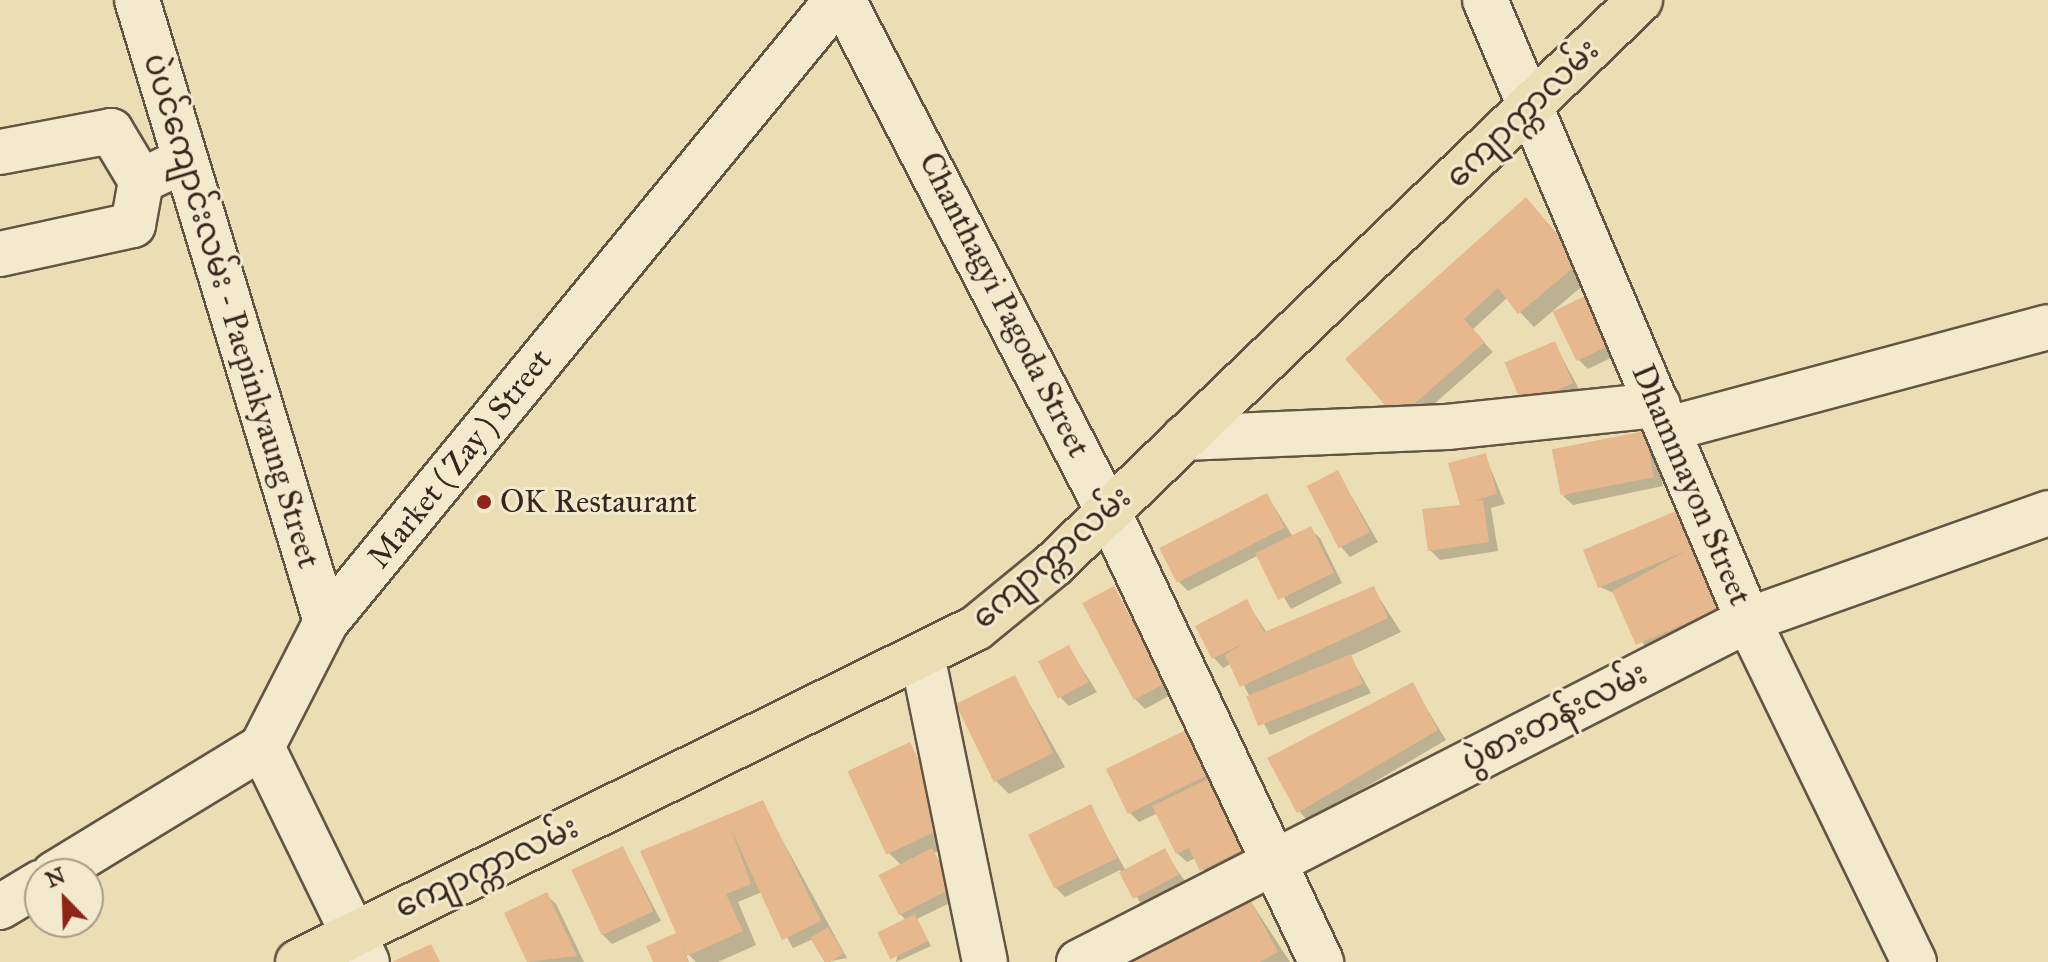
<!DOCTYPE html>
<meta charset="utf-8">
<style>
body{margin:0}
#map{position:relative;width:2048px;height:962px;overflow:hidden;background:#ecdeb4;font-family:"IM FELL Great Primer","Noto Sans Myanmar",serif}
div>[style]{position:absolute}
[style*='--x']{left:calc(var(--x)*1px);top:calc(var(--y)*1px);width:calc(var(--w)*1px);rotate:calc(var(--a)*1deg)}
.shadow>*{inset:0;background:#0003}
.building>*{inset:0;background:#e7b88d;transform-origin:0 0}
.roads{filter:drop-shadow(2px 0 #645444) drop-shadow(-2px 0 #645444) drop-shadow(0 2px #645444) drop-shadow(0 -2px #645444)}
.minor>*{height:44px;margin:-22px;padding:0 22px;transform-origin:22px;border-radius:22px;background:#f3eace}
.major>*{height:44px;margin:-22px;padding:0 22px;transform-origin:22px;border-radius:22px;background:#ecdeb4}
.dots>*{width:22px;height:22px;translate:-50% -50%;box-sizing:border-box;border:4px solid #f3eace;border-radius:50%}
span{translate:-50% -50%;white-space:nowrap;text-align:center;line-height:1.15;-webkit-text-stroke:6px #f3eace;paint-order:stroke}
.street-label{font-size:32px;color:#37261e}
.poi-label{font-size:32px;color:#37261e}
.left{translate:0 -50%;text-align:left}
.north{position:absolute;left:24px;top:858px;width:80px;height:80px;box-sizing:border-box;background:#f3eace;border:2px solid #a89c88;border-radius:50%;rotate:337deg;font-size:22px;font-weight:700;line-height:32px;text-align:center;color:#37261e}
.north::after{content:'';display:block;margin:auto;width:28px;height:36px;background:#8f2418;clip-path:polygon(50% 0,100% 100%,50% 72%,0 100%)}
</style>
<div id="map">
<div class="shadow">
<div style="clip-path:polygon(1540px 214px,1593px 277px,1534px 327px,1507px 298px,1472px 330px,1493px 352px,1408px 427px,1347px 359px)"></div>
<div style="clip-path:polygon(1602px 304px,1625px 351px,1588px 369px,1578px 359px)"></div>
<div style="clip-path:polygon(1555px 344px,1581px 393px,1534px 414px)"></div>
<div style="clip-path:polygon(1644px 433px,1653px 442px,1663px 486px,1573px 505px,1563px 496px)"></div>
<div style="clip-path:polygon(1485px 455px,1505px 504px,1491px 508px,1498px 551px,1440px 560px,1430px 550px,1463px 507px)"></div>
<div style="clip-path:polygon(1338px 473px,1378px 542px,1350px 557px,1341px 547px)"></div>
<div style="clip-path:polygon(1267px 495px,1293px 537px,1310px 529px,1320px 538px,1342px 583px,1291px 609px,1259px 555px,1188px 591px,1179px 582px)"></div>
<div style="clip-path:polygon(1675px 514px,1735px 621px,1651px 658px,1616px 594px,1600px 587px)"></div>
<div style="clip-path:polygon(1373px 588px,1401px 632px,1350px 656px,1371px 693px,1270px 735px,1232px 663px,1223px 668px,1214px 658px,1197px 627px,1246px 601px,1269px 636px)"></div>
<div style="clip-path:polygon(1114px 589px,1174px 693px,1145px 709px,1136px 700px)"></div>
<div style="clip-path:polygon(1068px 647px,1097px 692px,1069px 706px,1060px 697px)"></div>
<div style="clip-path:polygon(1015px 678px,1065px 767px,1009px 794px,995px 780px)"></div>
<div style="clip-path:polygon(1412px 685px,1446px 740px,1308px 821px,1299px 811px)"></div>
<div style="clip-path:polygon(1194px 728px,1249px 853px,1206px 874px,1196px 858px,1187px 862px,1177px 853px,1158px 813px,1139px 822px,1130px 813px)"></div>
<div style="clip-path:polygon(910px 745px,962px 840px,934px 853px,960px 898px,917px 919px,931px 946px,896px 962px,906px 920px,899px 913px,901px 865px,889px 853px)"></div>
<div style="clip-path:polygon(762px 803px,847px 958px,826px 962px,813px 939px,793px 948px,762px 892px,738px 902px,756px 945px,718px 962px,696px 962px,684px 950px,689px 962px,655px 962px,683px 942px,643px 852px)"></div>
<div style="clip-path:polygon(1090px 807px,1126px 871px,1164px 851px,1187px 884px,1143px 907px,1120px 870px,1065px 897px,1056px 888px)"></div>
<div style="clip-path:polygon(623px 848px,661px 921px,612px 944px,602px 934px)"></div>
<div style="clip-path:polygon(546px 895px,556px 904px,584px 962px,529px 962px,506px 914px)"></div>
<div style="clip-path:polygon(1247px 896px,1290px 962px,1124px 962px)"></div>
</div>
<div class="building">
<div style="clip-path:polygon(1526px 197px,1580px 262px,1518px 314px,1498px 288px,1464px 319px,1485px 342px,1397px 419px,1345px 359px)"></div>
<div style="left:1593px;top:292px;width:55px;height:45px;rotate:64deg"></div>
<div style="left:1555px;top:341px;width:46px;height:55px;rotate:67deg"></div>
<div style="left:1645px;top:431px;width:47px;height:95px;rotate:79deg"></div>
<div style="clip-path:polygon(1486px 453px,1497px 494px,1473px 501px,1483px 500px,1489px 542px,1428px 551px,1422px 509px,1460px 505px,1448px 463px)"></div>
<div style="left:1338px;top:470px;width:70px;height:35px;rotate:63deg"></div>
<div style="left:1267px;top:493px;width:39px;height:121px;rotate:63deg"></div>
<div style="clip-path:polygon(1676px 511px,1723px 607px,1636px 645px,1612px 591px,1686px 551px,1598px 588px,1583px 550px)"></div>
<div style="left:1311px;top:526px;width:52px;height:62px;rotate:64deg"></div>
<div style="left:1114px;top:586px;width:110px;height:36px;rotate:62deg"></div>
<div style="clip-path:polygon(1374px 586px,1388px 618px,1240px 687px,1225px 655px,1244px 643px,1212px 659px,1195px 626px,1247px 599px,1264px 632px)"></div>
<div style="left:1069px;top:645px;width:42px;height:35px;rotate:62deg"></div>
<div style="left:1351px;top:654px;width:32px;height:113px;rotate:68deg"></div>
<div style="left:1015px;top:675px;width:87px;height:66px;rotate:64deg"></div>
<div style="clip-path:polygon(1413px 682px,1438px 730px,1297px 813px,1267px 758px)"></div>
<div style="left:1194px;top:726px;width:50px;height:98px;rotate:64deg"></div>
<div style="left:910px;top:742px;width:92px;height:69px;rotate:65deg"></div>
<div style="clip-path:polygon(1212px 777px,1246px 848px,1200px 871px,1189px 848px,1176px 854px,1152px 806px)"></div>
<div style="clip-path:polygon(763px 800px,821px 921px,782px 940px,731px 829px,751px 884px,726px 894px,743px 931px,687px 956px,681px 944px,688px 962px,653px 962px,646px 946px,676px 933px,640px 851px)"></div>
<div style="left:1091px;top:804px;width:60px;height:70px;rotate:64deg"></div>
<div style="left:623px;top:846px;width:72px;height:57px;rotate:65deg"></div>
<div style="left:932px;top:848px;width:45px;height:60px;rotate:63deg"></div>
<div style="left:1165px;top:848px;width:30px;height:52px;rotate:62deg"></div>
<div style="clip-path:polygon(547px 892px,577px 956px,527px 962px,504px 913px)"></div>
<div style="clip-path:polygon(1247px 894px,1278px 952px,1260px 962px,1120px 962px)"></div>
<div style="left:915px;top:914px;width:30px;height:42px;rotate:64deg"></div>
<div style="left:828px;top:927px;width:31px;height:21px;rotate:59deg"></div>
<div style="clip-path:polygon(431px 944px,440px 962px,392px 962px)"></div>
</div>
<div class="roads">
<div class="minor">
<div style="--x:137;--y:0;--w:650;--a:73.1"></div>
<div style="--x:843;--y:0;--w:576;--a:62.59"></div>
<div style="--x:1108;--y:511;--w:499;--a:64.7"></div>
<div style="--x:1485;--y:0;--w:673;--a:67.01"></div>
<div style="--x:1748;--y:620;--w:380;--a:64.1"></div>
<div style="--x:0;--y:152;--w:113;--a:-10.7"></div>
<div style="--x:111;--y:131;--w:58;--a:59"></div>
<div style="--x:0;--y:254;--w:136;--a:-12.3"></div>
<div style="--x:133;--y:225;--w:45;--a:-79.7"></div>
<div style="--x:141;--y:181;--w:49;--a:-25.5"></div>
<div style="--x:1668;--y:429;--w:393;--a:-15"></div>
<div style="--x:1184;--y:438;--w:263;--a:-2.4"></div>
<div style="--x:1447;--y:427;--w:212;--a:-6"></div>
<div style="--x:923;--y:660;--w:308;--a:78.4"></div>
<div style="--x:262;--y:747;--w:239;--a:64"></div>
<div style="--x:54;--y:874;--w:244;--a:-31.4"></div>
<div style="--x:262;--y:747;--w:140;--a:-62.9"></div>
<div style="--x:326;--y:622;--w:805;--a:-50.6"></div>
<div style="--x:0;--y:907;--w:47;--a:-31"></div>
<div style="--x:1079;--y:962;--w:751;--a:-27.08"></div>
<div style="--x:1748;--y:620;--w:319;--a:-19.6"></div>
</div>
<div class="major">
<div style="--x:298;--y:962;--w:756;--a:-26.23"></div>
<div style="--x:976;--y:628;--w:99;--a:-39.3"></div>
<div style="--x:1053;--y:565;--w:815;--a:-43.91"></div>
</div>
</div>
<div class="dots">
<div style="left:484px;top:502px;background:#8f2418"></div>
</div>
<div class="street-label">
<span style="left:1523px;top:114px;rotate:-44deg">ကျောက္ကာလမ်း</span>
<span style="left:1004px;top:305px;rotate:63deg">Chanthagyi Pagoda Street</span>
<span style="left:231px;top:311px;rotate:73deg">ပဲပင်ကျောင်းလမ်း - Paepinkyaung Street</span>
<span style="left:460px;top:459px;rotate:-51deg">Market ( Zay ) Street</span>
<span style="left:1691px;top:485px;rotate:67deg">Dhammayon Street</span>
<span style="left:1052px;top:558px;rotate:-41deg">ကျောက္ကာလမ်း</span>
<span style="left:1555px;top:718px;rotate:-27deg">ပွဲစားတန်းလမ်း</span>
<span style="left:487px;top:868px;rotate:-25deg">ကျောက္ကာလမ်း</span>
</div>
<div class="poi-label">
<span class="left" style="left:500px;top:502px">OK Restaurant</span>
</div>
<div class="north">N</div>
</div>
